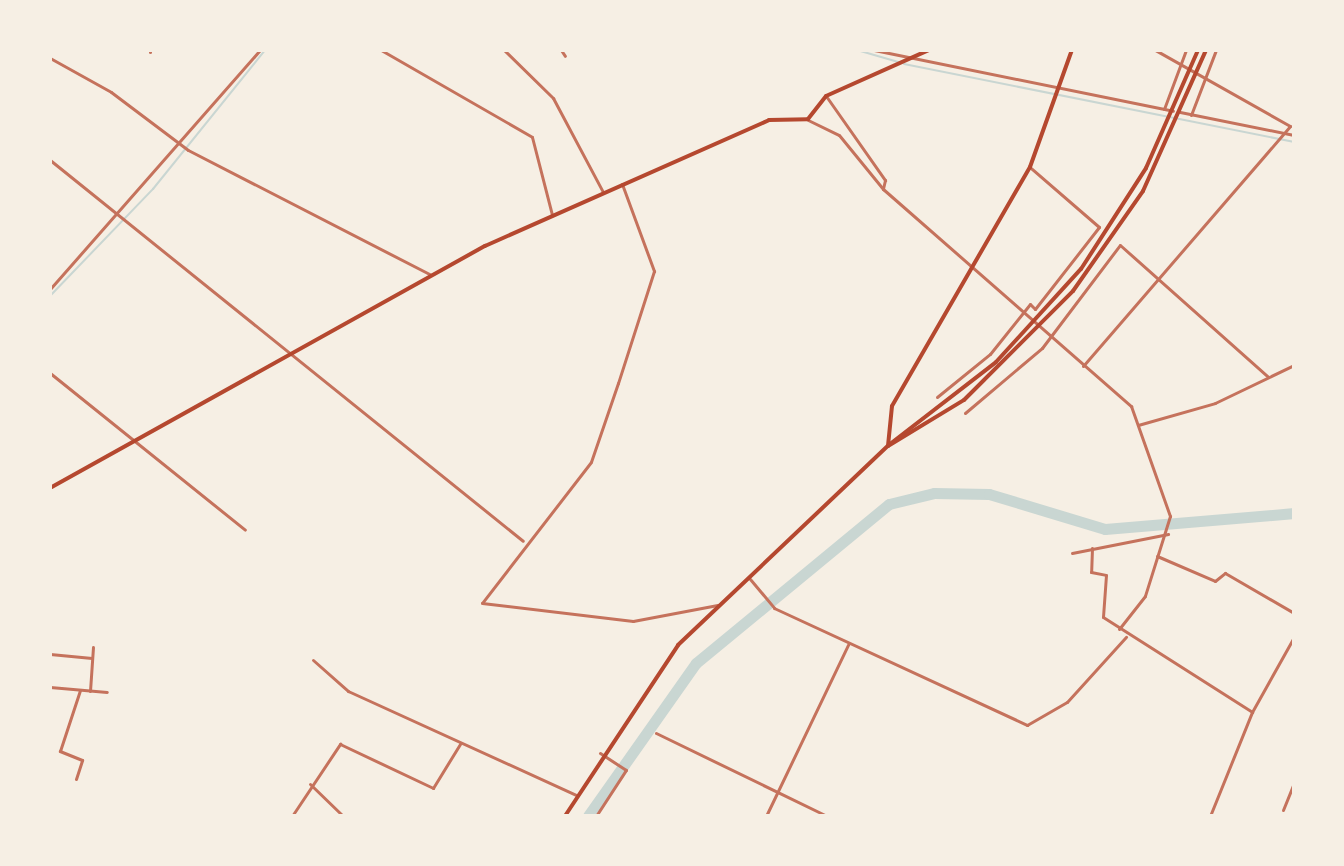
<!DOCTYPE html>
<style>
body{margin:0}
#map{position:relative;width:1344px;height:866px;overflow:hidden;background:#f6efe4;font-family:Ubuntu,sans-serif}
div>[style]{position:absolute}
[style*='--x']{left:calc(var(--x)*1px);top:calc(var(--y)*1px);width:calc(var(--w)*1px);rotate:calc(var(--a)*1deg)}
.stream>*{height:2px;margin:-1px;padding:0 1px;transform-origin:1px;border-radius:1px;background:#c9d6d2}
.river>*{height:11px;margin:-5.5px;padding:0 5.5px;transform-origin:5.5px;border-radius:5.5px;background:#c9d6d2}
.minor>*{height:3px;margin:-1.5px;padding:0 1.5px;transform-origin:1.5px;border-radius:1.5px;background:#c5725c}
.secondary>*{height:4px;margin:-2px;padding:0 2px;transform-origin:2px;border-radius:2px;background:#b5482f}
.primary>*{height:4px;margin:-2px;padding:0 2px;transform-origin:2px;border-radius:2px;background:#b5482f}
span{translate:-50% -50%;white-space:nowrap;text-align:center;line-height:1.15;-webkit-text-stroke:7px #f6efe4;paint-order:stroke}
.frame{position:absolute;inset:0;border:52px solid #f6efe4;pointer-events:none}
</style>
<div id="map">
<div class="stream">
<div style="--x:857;--y:50;--w:43;--a:16.3"></div>
<div style="--x:904;--y:64;--w:398;--a:11.3"></div>
<div style="--x:50;--y:296;--w:149;--a:-46.1"></div>
<div style="--x:153;--y:189;--w:179;--a:-51.1"></div>
</div>
<div class="river">
<div style="--x:588;--y:816;--w:187;--a:-54.8"></div>
<div style="--x:696;--y:663;--w:250;--a:-39.5"></div>
<div style="--x:889;--y:504;--w:46;--a:-13.7"></div>
<div style="--x:934;--y:493;--w:55;--a:1"></div>
<div style="--x:989;--y:494;--w:121;--a:16.8"></div>
<div style="--x:1105;--y:529;--w:190;--a:-4.8"></div>
</div>
<div class="minor">
<div style="--x:381;--y:50;--w:174;--a:29.9"></div>
<div style="--x:532;--y:137;--w:81;--a:75.6"></div>
<div style="--x:504;--y:50;--w:69;--a:44.4"></div>
<div style="--x:553;--y:98;--w:106;--a:62"></div>
<div style="--x:561;--y:50;--w:7;--a:56"></div>
<div style="--x:874;--y:50;--w:305;--a:11.5"></div>
<div style="--x:150;--y:52;--w:2;--a:-90"></div>
<div style="--x:50;--y:58;--w:70;--a:29.1"></div>
<div style="--x:111;--y:92;--w:96;--a:37"></div>
<div style="--x:188;--y:150;--w:273;--a:27.2"></div>
<div style="--x:826;--y:96;--w:103;--a:54.9"></div>
<div style="--x:885;--y:180;--w:9;--a:103"></div>
<div style="--x:883;--y:189;--w:330;--a:41.2"></div>
<div style="--x:1131;--y:406;--w:117;--a:70.5"></div>
<div style="--x:1170;--y:516;--w:84;--a:107.4"></div>
<div style="--x:1145;--y:596;--w:42;--a:128.2"></div>
<div style="--x:1164;--y:109;--w:63;--a:-69.6"></div>
<div style="--x:1180;--y:112;--w:116;--a:11.4"></div>
<div style="--x:1191;--y:115;--w:70;--a:-69"></div>
<div style="--x:808;--y:120;--w:34;--a:26"></div>
<div style="--x:839;--y:135;--w:70;--a:50.8"></div>
<div style="--x:50;--y:160;--w:607;--a:38.85"></div>
<div style="--x:622;--y:184;--w:93;--a:69.8"></div>
<div style="--x:654;--y:271;--w:118;--a:107.8"></div>
<div style="--x:618;--y:383;--w:83;--a:108.9"></div>
<div style="--x:591;--y:462;--w:178;--a:127.7"></div>
<div style="--x:482;--y:603;--w:152;--a:6.8"></div>
<div style="--x:633;--y:621;--w:86;--a:-10.7"></div>
<div style="--x:50;--y:289;--w:318;--a:-48.7"></div>
<div style="--x:1083;--y:366;--w:317;--a:-49.2"></div>
<div style="--x:1290;--y:126;--w:155;--a:-150.6"></div>
<div style="--x:50;--y:373;--w:250;--a:38.8"></div>
<div style="--x:937;--y:397;--w:68;--a:-39.1"></div>
<div style="--x:990;--y:354;--w:64;--a:-51.3"></div>
<div style="--x:1030;--y:304;--w:7;--a:45"></div>
<div style="--x:1035;--y:309;--w:104;--a:-52"></div>
<div style="--x:1099;--y:227;--w:90;--a:-139.1"></div>
<div style="--x:965;--y:413;--w:101;--a:-40.2"></div>
<div style="--x:1042;--y:348;--w:129;--a:-52.9"></div>
<div style="--x:1120;--y:245;--w:198;--a:41.7"></div>
<div style="--x:1138;--y:425;--w:80;--a:-15.9"></div>
<div style="--x:1215;--y:403;--w:88;--a:-25.7"></div>
<div style="--x:1092;--y:548;--w:24;--a:92"></div>
<div style="--x:1091;--y:572;--w:15;--a:11"></div>
<div style="--x:1106;--y:575;--w:42;--a:94.1"></div>
<div style="--x:1103;--y:617;--w:177;--a:32.5"></div>
<div style="--x:1072;--y:553;--w:98;--a:-11.2"></div>
<div style="--x:1157;--y:556;--w:63;--a:23.3"></div>
<div style="--x:1215;--y:581;--w:13;--a:-39"></div>
<div style="--x:1225;--y:573;--w:80;--a:30.1"></div>
<div style="--x:750;--y:579;--w:38;--a:50"></div>
<div style="--x:774;--y:608;--w:279;--a:24.8"></div>
<div style="--x:1027;--y:725;--w:46;--a:-29.9"></div>
<div style="--x:1067;--y:702;--w:88;--a:-47.8"></div>
<div style="--x:50;--y:654;--w:42;--a:5.4"></div>
<div style="--x:313;--y:660;--w:47;--a:41.5"></div>
<div style="--x:348;--y:691;--w:251;--a:24.5"></div>
<div style="--x:50;--y:687;--w:57;--a:5"></div>
<div style="--x:90;--y:691;--w:44;--a:-86.1"></div>
<div style="--x:656;--y:733;--w:190;--a:25.9"></div>
<div style="--x:76;--y:779;--w:20;--a:-72"></div>
<div style="--x:82;--y:760;--w:24;--a:-158"></div>
<div style="--x:60;--y:751;--w:64;--a:-71.8"></div>
<div style="--x:310;--y:784;--w:46;--a:44.1"></div>
<div style="--x:1283;--y:810;--w:29;--a:-68"></div>
<div style="--x:292;--y:816;--w:87;--a:-56.3"></div>
<div style="--x:340;--y:744;--w:103;--a:25.3"></div>
<div style="--x:433;--y:788;--w:52;--a:-58.5"></div>
<div style="--x:596;--y:816;--w:55;--a:-56.9"></div>
<div style="--x:626;--y:770;--w:31;--a:-147"></div>
<div style="--x:766;--y:816;--w:190;--a:-64.4"></div>
<div style="--x:1210;--y:816;--w:112;--a:-68"></div>
<div style="--x:1252;--y:712;--w:86;--a:-60.8"></div>
</div>
<div class="secondary">
<div style="--x:565;--y:816;--w:205;--a:-56.5"></div>
<div style="--x:678;--y:645;--w:289;--a:-43.5"></div>
<div style="--x:888;--y:446;--w:40;--a:-84.3"></div>
<div style="--x:892;--y:406;--w:276;--a:-60"></div>
<div style="--x:1030;--y:167;--w:124;--a:-70.3"></div>
</div>
<div class="primary">
<div style="--x:890;--y:444;--w:134;--a:-37.7"></div>
<div style="--x:996;--y:362;--w:126;--a:-47.6"></div>
<div style="--x:1081;--y:269;--w:120;--a:-57.2"></div>
<div style="--x:1146;--y:168;--w:129;--a:-66.2"></div>
<div style="--x:888;--y:446;--w:89;--a:-31.2"></div>
<div style="--x:964;--y:400;--w:154;--a:-45"></div>
<div style="--x:1073;--y:291;--w:122;--a:-55"></div>
<div style="--x:1143;--y:191;--w:154;--a:-65.9"></div>
<div style="--x:50;--y:488;--w:498;--a:-29.1"></div>
<div style="--x:485;--y:246;--w:311;--a:-23.9"></div>
<div style="--x:769;--y:120;--w:39;--a:-1"></div>
<div style="--x:808;--y:119;--w:29;--a:-52"></div>
<div style="--x:826;--y:96;--w:113;--a:-24.1"></div>
</div>
<div class="frame"></div>
</div>
